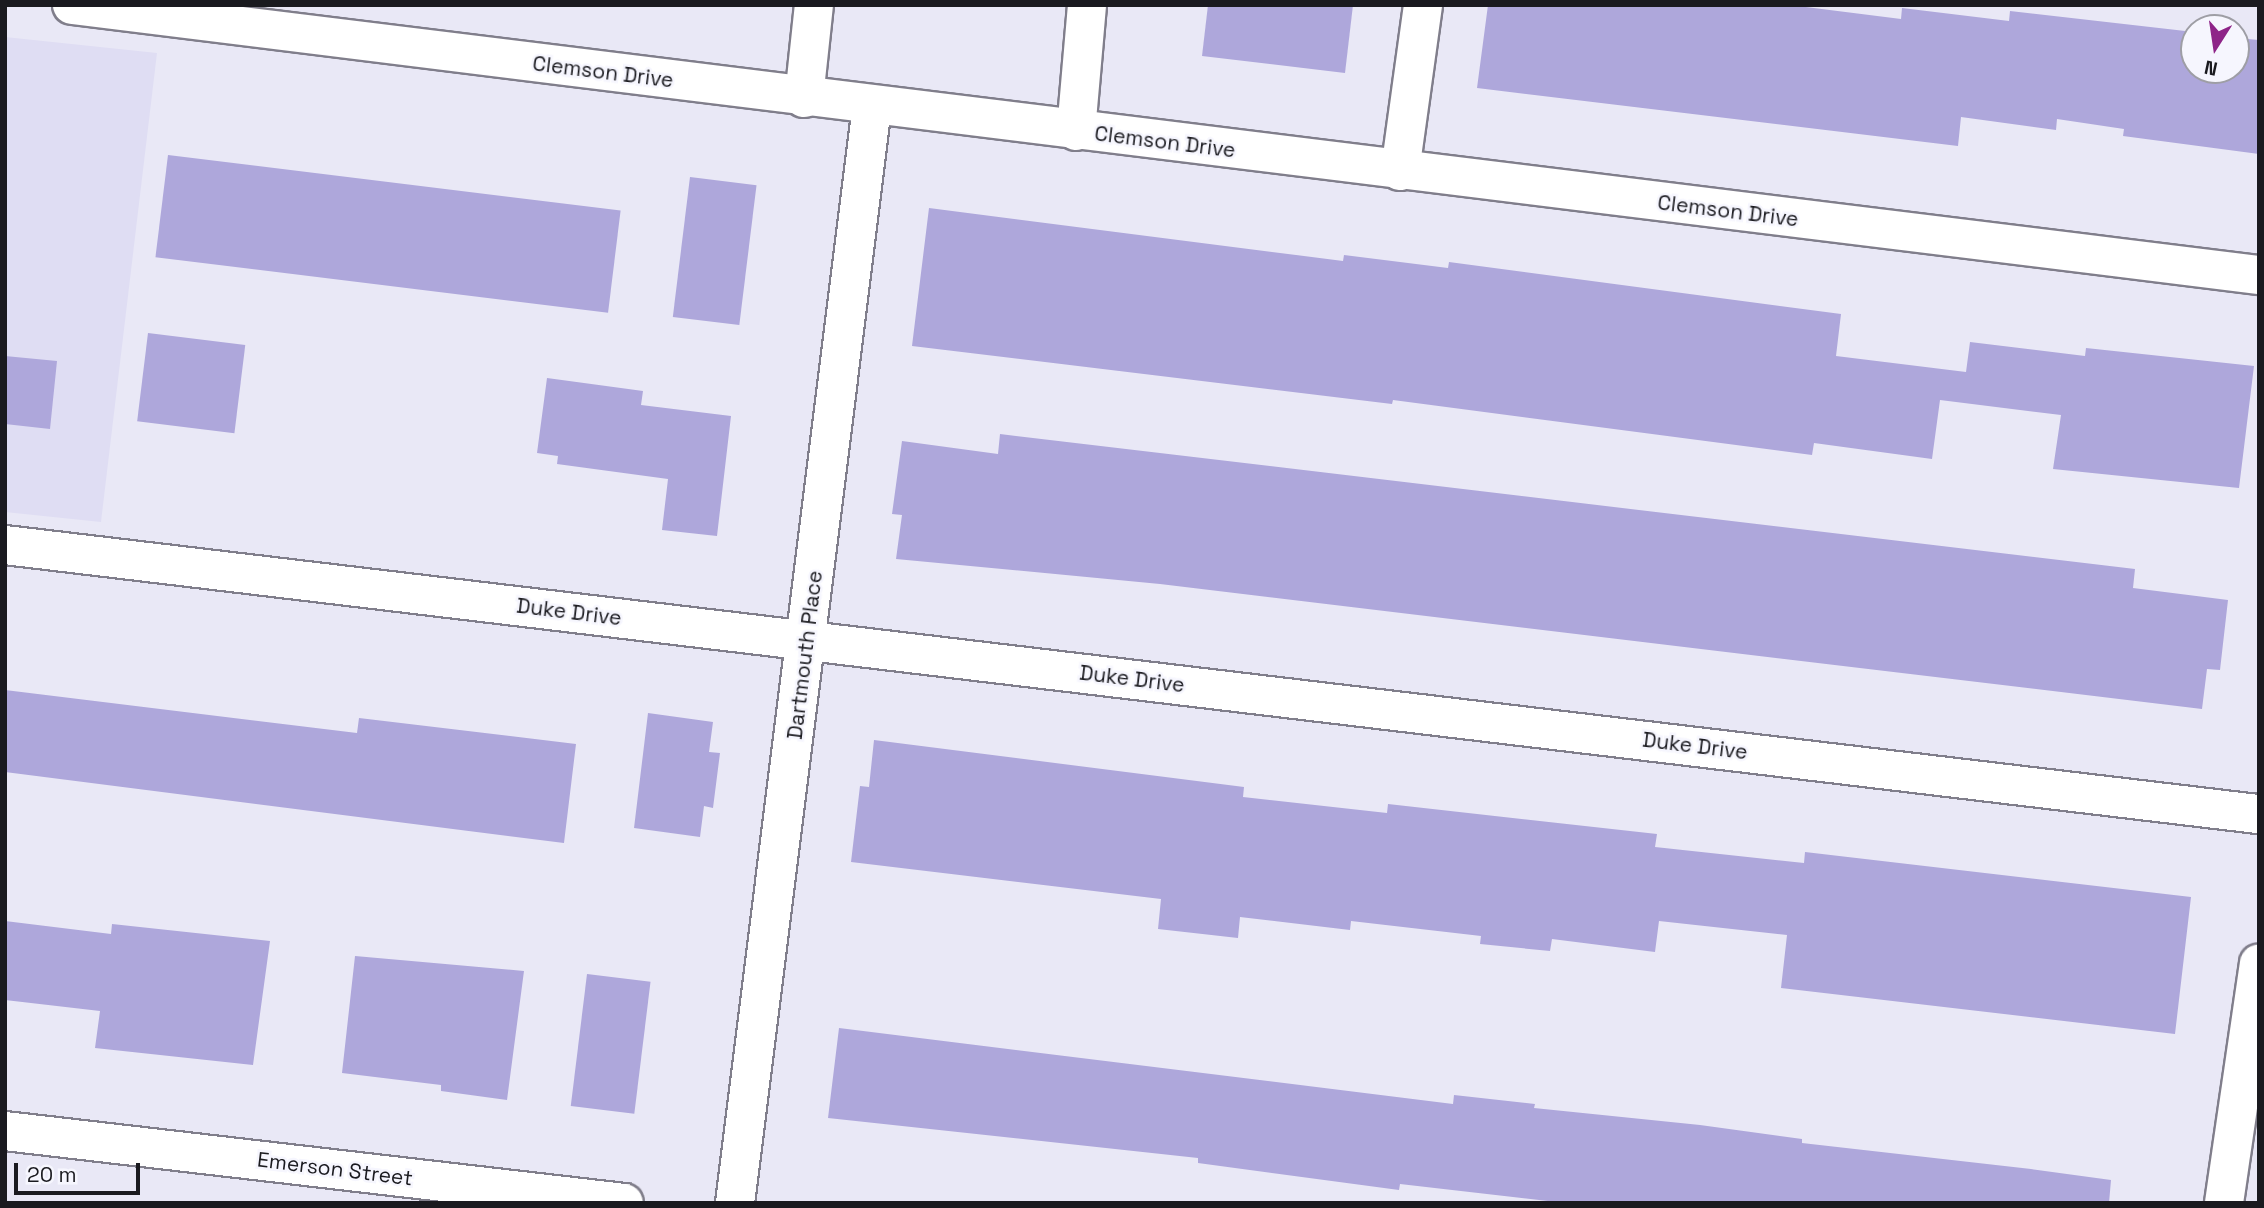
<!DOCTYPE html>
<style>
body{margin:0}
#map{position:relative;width:2264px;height:1208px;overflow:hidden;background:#e9e8f6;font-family:"Space Grotesk",sans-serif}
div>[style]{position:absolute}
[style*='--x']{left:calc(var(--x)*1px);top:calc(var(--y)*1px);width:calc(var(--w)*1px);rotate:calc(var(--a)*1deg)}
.built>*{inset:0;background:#dfddf3}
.building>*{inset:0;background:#aea7db;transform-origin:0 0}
.roads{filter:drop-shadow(2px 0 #807e8b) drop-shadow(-2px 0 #807e8b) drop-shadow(0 2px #807e8b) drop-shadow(0 -2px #807e8b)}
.minor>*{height:38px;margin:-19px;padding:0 19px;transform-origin:19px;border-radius:19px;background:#fff}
span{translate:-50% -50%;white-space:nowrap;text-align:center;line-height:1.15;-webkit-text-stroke:5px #f6f6fe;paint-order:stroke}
.street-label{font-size:21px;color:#1a1a1f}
.frame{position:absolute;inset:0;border:7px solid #1a1a1f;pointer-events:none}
.north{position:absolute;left:2180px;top:14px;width:70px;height:70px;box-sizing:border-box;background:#f6f6fe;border:2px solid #9e9ea5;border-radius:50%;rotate:192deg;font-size:19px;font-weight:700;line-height:28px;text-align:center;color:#1a1a1f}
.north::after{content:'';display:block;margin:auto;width:24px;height:32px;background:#8e2488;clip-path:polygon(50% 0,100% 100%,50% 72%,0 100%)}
.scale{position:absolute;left:14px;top:1163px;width:126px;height:32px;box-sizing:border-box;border:4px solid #1a1a1f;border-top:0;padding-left:9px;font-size:21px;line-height:24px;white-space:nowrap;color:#1a1a1f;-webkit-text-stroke:5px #f6f6fe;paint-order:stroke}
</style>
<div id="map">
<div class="built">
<div style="clip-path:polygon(5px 37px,157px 53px,101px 522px,5px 512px)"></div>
</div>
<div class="building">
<div style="clip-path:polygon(1208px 5px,1353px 5px,1345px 73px,1202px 56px)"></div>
<div style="clip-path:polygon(1488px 5px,1790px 5px,1901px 19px,1902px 8px,2009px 21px,2010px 11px,2194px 32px,2194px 70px,2236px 70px,2236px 38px,2259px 40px,2259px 154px,2123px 136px,2124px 129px,2057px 119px,2056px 130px,1961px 117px,1958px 146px,1477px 88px)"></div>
<div style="left:168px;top:155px;width:456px;height:103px;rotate:7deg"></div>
<div style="left:690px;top:177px;width:67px;height:141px;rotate:7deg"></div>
<div style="clip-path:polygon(929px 208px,1343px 261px,1344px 255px,1448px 268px,1449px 262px,1841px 314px,1836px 356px,1966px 372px,1970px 342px,2085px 356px,2086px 348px,2254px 366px,2239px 488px,2053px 469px,2061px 415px,1940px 400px,1932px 459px,1814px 443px,1812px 455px,1393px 400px,1392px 404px,912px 346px)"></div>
<div style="left:148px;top:333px;width:98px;height:89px;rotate:7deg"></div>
<div style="clip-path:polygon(5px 356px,57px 361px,50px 429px,5px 424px)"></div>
<div style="clip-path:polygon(547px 378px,643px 391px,641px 405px,731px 416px,717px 536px,662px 530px,668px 479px,557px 464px,558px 456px,537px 453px)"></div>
<div style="clip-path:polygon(1000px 434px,2135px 569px,2133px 588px,2228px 600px,2220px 670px,2207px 669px,2202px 709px,1160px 584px,896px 559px,902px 515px,892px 514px,902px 441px,998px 454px)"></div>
<div style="clip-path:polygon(5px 690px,357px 733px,359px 718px,576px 744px,564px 843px,5px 772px)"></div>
<div style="clip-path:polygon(648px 713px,713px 722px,709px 752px,720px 753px,713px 808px,704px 806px,700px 837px,634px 828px)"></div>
<div style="clip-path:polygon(874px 740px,1244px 787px,1243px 797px,1387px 813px,1388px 804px,1657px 834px,1655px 847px,1804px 863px,1805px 852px,2191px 897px,2175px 1034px,1781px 988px,1787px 935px,1659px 921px,1655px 952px,1552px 939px,1550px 951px,1480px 944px,1481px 936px,1351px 921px,1350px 930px,1240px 917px,1238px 938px,1158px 929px,1161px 899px,851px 862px,860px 786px,869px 787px)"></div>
<div style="clip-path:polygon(5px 921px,111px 934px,112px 924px,270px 941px,253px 1065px,95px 1048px,100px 1011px,5px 1000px)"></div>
<div style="clip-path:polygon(355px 956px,524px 971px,507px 1100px,441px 1091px,441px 1085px,342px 1073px)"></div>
<div style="left:587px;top:974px;width:64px;height:133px;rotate:7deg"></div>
<div style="clip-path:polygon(839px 1028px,1453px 1104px,1454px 1095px,1535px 1104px,1534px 1108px,1700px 1125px,1802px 1139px,1802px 1143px,2031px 1169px,2111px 1180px,2109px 1203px,1565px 1203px,1400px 1184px,1399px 1190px,1198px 1163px,1198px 1158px,828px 1118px)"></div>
</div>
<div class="roads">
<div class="minor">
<div style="--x:72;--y:5;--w:2204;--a:7.04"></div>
<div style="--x:804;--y:98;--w:94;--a:-83.9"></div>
<div style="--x:1076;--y:131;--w:126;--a:-85"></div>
<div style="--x:1400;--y:171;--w:168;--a:-82.1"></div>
<div style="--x:5;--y:545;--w:2270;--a:6.81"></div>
<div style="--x:5;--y:1131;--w:623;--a:6.63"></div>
<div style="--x:735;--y:1203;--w:1106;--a:-82.88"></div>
<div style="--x:2224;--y:1203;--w:242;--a:-81.7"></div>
</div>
</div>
<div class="street-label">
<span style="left:603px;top:72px;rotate:7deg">Clemson Drive</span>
<span style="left:1165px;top:142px;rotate:7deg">Clemson Drive</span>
<span style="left:1728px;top:211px;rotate:7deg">Clemson Drive</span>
<span style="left:569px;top:612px;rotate:7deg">Duke Drive</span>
<span style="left:805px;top:655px;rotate:-83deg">Dartmouth Place</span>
<span style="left:1132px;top:679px;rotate:7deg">Duke Drive</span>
<span style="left:1695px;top:746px;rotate:7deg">Duke Drive</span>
<span style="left:335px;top:1169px;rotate:7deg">Emerson Street</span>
</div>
<div class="frame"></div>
<div class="north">N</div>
<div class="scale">20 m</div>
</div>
